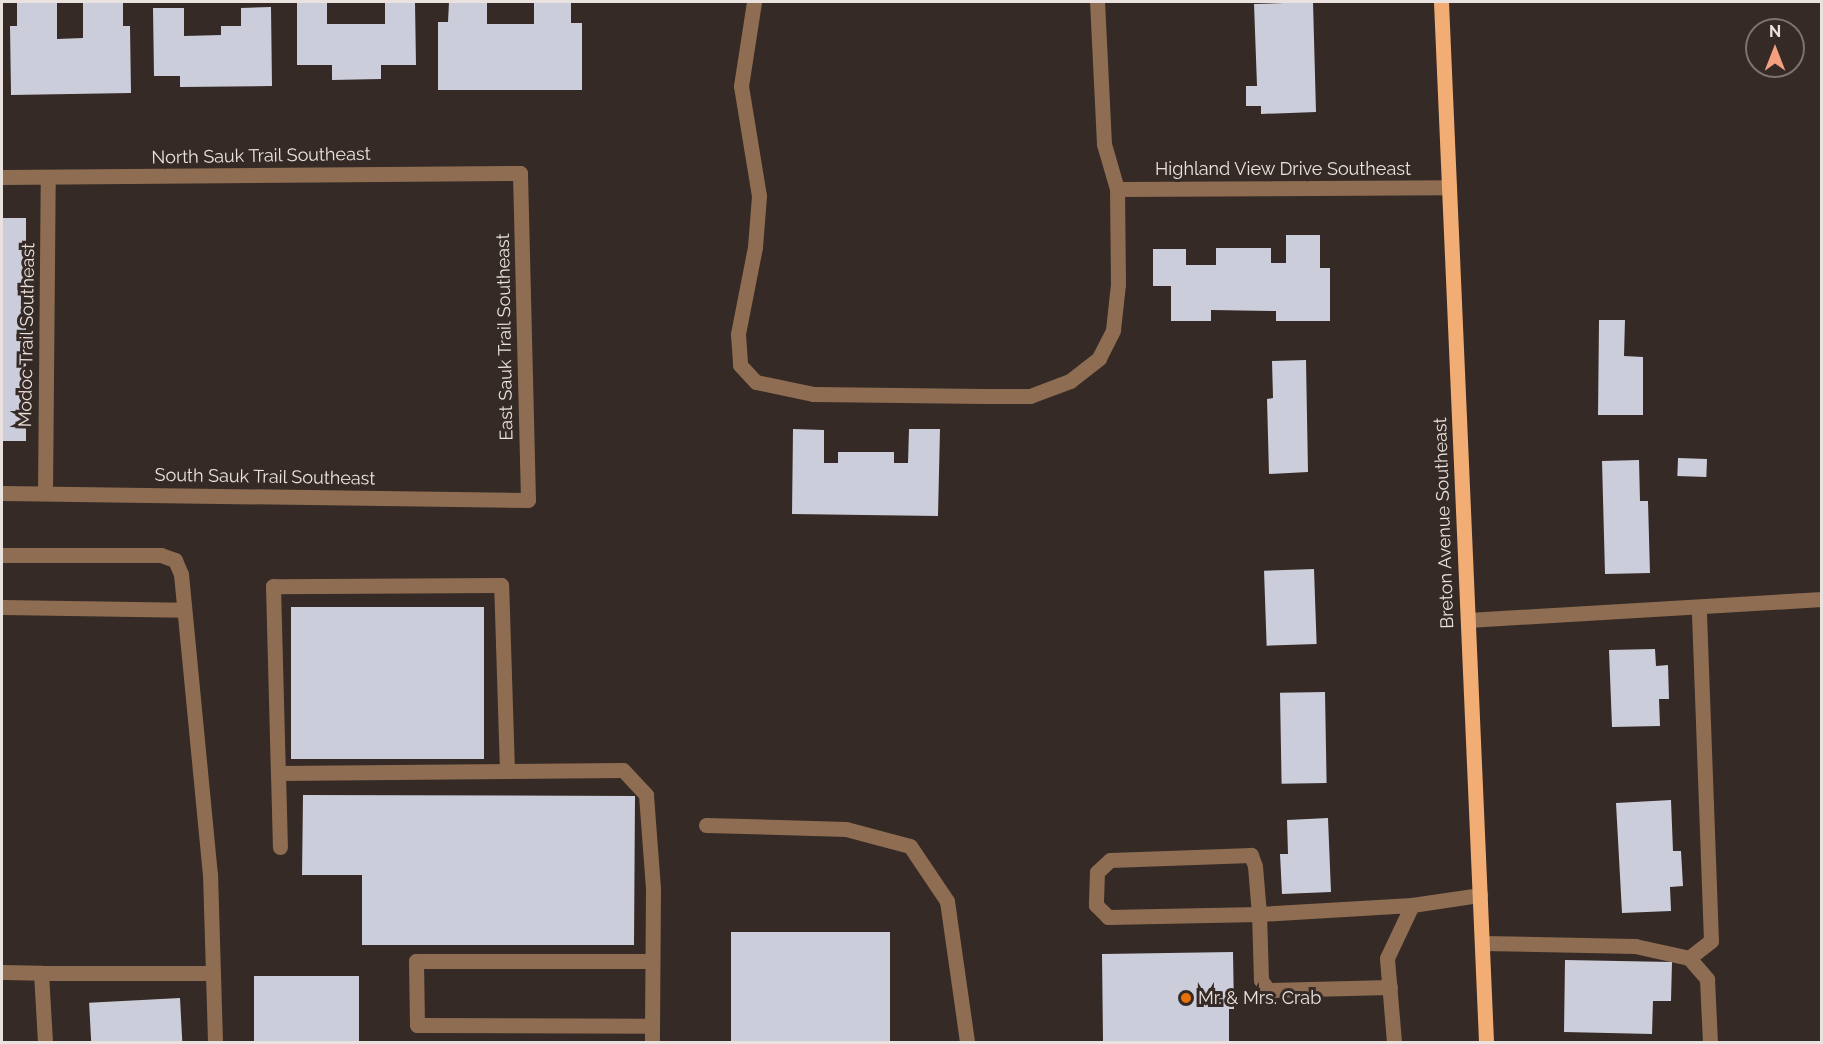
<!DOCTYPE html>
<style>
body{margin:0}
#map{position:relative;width:1823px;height:1044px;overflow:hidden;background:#352a25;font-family:Raleway,sans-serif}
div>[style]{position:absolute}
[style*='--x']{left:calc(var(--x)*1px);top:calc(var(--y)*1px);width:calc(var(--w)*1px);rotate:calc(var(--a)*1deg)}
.building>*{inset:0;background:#cbcddb;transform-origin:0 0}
.minor>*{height:15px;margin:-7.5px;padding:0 7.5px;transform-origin:7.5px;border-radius:7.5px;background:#8e6d52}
.major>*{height:15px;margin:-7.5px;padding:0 7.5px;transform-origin:7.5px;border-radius:7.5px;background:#f1ad73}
.dots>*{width:16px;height:16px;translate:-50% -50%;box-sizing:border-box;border:3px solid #352a25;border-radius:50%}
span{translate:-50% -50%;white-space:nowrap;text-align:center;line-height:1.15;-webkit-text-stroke:6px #352a25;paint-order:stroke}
.street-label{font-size:18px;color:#eae2df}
.poi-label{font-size:18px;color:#eae2df}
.left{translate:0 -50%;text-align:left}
.frame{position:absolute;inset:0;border:3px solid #eae2df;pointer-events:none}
.north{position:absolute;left:1745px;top:18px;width:60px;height:60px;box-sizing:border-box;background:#352a25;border:2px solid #7d746f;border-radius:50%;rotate:0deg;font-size:16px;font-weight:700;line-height:24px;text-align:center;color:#eae2df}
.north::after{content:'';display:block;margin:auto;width:21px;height:27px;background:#f2a080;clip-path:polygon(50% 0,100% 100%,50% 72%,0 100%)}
</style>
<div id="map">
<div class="building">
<div style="clip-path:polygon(17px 2px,57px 2px,57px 39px,83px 38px,83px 2px,123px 2px,123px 26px,130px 26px,131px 93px,11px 95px,10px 26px,17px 26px)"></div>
<div style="clip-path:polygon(297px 2px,327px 2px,327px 24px,385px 24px,385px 2px,415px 2px,416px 65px,381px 65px,381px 79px,332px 80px,332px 65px,297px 65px)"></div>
<div style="clip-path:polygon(449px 2px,487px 2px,487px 24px,534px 24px,534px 2px,571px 2px,571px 23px,582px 23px,582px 90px,438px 90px,438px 22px,448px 22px)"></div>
<div style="clip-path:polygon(1313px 2px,1316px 112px,1261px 114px,1261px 106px,1246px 106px,1246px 86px,1257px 86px,1254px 4px)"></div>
<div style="clip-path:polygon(271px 7px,272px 86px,180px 87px,180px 76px,154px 76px,153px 8px,184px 8px,184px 36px,221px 35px,221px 26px,241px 26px,241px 8px)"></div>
<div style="left:3px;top:218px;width:23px;height:223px"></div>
<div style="clip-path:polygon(1286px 235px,1320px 235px,1320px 268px,1330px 268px,1330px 321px,1276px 321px,1276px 311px,1211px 310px,1211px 321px,1171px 321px,1171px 286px,1153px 286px,1153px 249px,1186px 249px,1186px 265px,1216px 265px,1216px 248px,1271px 248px,1271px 263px,1286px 263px)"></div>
<div style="clip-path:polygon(1599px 320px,1625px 320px,1624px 356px,1643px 357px,1643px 415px,1598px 415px)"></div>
<div style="clip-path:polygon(1306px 360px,1308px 472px,1269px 474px,1267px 399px,1273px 398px,1272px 361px)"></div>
<div style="clip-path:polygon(793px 429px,824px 430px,824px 463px,838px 463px,838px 452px,894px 452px,894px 463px,908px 463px,909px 429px,940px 429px,938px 516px,792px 514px)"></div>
<div style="left:1678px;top:458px;width:29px;height:18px;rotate:2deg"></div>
<div style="clip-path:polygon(1639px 460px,1640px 501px,1648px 501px,1650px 573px,1605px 574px,1602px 461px)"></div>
<div style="left:1314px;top:569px;width:75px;height:50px;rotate:88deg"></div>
<div style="left:484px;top:607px;width:152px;height:193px;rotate:90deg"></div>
<div style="clip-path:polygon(1655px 649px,1656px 666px,1668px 665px,1669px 699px,1659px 699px,1660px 726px,1612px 727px,1609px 650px)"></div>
<div style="left:1325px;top:692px;width:91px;height:45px;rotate:89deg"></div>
<div style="clip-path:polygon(303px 795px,635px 796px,634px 945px,362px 945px,362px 875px,302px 875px)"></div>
<div style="clip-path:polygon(1671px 800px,1673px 851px,1681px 851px,1683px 886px,1670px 887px,1671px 911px,1622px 913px,1616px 803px)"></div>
<div style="clip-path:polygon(1328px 818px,1331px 892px,1282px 894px,1280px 854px,1288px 854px,1287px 820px)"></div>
<div style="left:890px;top:932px;width:110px;height:159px;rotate:90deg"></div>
<div style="clip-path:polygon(1233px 952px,1234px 1009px,1229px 1009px,1229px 1042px,1103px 1042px,1102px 954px)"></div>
<div style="clip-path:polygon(1565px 960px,1672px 962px,1671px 1001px,1653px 1001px,1652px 1034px,1564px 1032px)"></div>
<div style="left:254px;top:976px;width:105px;height:66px"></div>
<div style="left:180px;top:998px;width:44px;height:91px;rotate:87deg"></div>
</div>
<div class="minor">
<div style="--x:754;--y:2;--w:85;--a:98.8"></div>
<div style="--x:741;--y:86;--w:111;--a:80.7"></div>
<div style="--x:759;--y:196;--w:51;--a:94.5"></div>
<div style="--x:755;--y:247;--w:89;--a:101.1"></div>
<div style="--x:738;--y:334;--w:31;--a:86"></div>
<div style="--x:740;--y:365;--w:23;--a:47"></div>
<div style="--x:756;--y:382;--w:58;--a:11.9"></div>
<div style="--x:813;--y:394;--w:171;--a:0.7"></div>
<div style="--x:984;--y:396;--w:46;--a:0"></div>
<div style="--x:1030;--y:396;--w:43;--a:-20.6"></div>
<div style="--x:1070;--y:381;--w:37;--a:-38"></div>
<div style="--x:1099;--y:358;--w:31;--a:-63"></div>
<div style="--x:1113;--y:330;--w:46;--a:-83.8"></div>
<div style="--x:1118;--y:284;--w:95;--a:-90.6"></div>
<div style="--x:1117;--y:189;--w:47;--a:-106.1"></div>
<div style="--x:1104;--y:144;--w:142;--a:-92.8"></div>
<div style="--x:2;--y:177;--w:518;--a:-0.44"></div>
<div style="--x:520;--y:173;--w:327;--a:88.6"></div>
<div style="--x:528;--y:500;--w:526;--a:-179.24"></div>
<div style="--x:1117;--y:189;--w:332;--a:-0.3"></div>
<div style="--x:45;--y:493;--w:316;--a:-89.5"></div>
<div style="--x:2;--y:555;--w:159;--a:0"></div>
<div style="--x:161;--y:555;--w:15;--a:20"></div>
<div style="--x:175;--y:560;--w:15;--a:67"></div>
<div style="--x:181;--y:574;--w:300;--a:84.5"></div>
<div style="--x:210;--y:873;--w:169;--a:88.3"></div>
<div style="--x:2;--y:607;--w:182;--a:0.9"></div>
<div style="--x:1468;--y:620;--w:355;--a:-3.4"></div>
<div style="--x:507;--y:771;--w:186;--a:-91.8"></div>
<div style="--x:501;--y:585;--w:228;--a:179.7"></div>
<div style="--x:273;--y:586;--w:187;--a:88.5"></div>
<div style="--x:278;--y:773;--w:345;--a:-0.5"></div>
<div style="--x:623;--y:770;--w:34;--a:47"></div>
<div style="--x:646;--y:795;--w:94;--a:85.7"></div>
<div style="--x:653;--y:889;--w:153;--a:90.4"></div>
<div style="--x:278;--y:773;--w:74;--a:88.5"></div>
<div style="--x:706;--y:825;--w:140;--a:1.6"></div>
<div style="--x:846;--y:829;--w:66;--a:14.9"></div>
<div style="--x:910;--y:846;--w:66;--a:56.1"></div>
<div style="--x:947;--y:901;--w:142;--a:81.9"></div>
<div style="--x:1482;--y:943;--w:153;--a:1.1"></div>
<div style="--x:1635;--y:946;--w:55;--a:12.5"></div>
<div style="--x:1689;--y:958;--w:28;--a:49"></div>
<div style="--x:1707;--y:979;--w:63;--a:87.3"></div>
<div style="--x:1689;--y:958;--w:28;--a:-38"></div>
<div style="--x:1711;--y:941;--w:334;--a:-92.1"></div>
<div style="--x:650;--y:961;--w:234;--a:180"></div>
<div style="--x:416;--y:961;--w:64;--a:89.1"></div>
<div style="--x:417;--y:1025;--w:235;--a:0.2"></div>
<div style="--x:2;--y:972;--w:39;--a:1"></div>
<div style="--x:1390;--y:987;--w:122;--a:178.6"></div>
<div style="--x:1268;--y:990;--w:12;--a:-125"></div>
<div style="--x:1261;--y:980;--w:66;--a:-91.7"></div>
<div style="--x:1259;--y:914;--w:48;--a:-94.8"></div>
<div style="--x:1255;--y:866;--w:12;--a:-110"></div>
<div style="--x:1251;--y:855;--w:141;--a:178"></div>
<div style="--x:1110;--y:860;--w:18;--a:137"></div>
<div style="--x:1097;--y:872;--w:33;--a:92"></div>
<div style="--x:1096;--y:905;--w:17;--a:45"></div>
<div style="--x:1108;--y:917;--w:151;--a:-1.1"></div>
<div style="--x:1259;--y:914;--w:153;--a:-3.4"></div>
<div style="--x:45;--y:1042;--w:69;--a:-93.3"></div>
<div style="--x:41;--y:973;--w:172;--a:0"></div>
<div style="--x:1394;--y:1042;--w:84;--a:-94.8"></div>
<div style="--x:1387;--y:958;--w:59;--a:-64.7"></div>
<div style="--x:1412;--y:905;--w:69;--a:-8.4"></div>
</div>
<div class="major">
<div style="--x:1441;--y:2;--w:1041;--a:87.52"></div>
</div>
<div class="dots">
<div style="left:1186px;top:998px;background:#e8710a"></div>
</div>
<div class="street-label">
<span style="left:261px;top:156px;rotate:-1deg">North Sauk Trail Southeast</span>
<span style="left:1283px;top:169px">Highland View Drive Southeast</span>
<span style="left:27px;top:335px;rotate:-89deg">Modoc Trail Southeast</span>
<span style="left:505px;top:337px;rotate:-91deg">East Sauk Trail Southeast</span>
<span style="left:265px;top:477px;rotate:1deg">South Sauk Trail Southeast</span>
<span style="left:1444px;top:523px;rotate:-92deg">Breton Avenue Southeast</span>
</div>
<div class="poi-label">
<span class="left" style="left:1198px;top:998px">Mr. &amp; Mrs. Crab</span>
</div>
<div class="frame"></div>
<div class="north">N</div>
</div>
